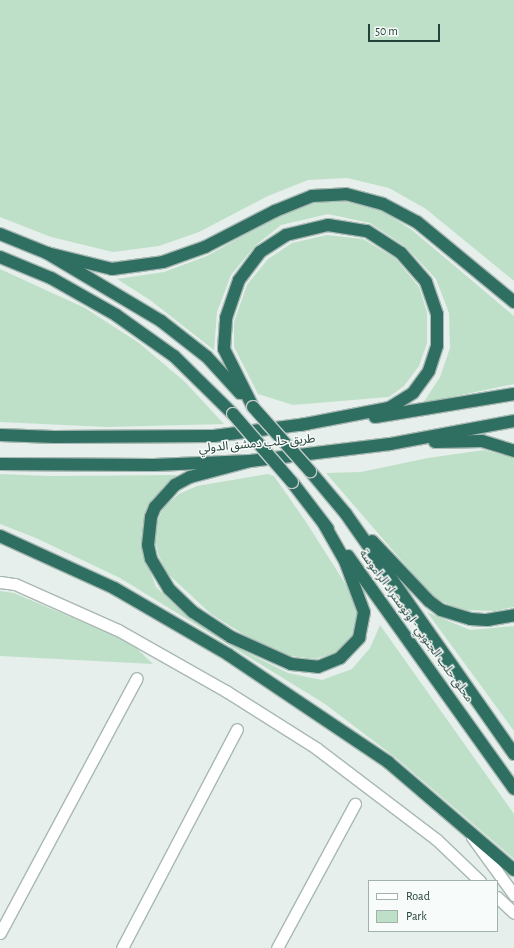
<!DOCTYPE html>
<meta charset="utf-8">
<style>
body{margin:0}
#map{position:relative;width:514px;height:948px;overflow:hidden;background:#e6efeb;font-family:"Alegreya Sans","Noto Sans Arabic",sans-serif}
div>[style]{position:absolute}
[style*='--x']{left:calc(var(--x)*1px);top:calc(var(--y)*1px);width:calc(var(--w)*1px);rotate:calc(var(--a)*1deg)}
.green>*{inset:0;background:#bfe0c8}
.roads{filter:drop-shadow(1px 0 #a8b8b2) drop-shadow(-1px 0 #a8b8b2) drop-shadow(0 1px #a8b8b2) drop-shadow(0 -1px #a8b8b2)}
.street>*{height:11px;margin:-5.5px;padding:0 5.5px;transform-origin:5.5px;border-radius:5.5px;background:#fff}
.highway>*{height:12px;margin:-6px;padding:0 6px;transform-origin:6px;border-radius:6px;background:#2f6f62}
.bridges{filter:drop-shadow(1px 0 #c2cac8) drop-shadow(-1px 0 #c2cac8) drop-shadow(0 1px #c2cac8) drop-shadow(0 -1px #c2cac8)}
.highway-bridge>*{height:12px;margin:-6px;padding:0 6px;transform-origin:6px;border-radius:6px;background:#2f6f62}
span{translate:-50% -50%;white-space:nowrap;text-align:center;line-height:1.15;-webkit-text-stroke:3px #f7fbf9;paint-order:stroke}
.street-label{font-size:12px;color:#24423a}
.legend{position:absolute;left:368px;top:880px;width:130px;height:52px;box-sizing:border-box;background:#f7fbf9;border:1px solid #a3b1ad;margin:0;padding:5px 7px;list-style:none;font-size:12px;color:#24423a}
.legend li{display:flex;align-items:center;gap:8px;height:20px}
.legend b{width:20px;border:1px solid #a3b1ad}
.scale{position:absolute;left:368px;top:24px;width:72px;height:18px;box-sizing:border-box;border:2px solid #24423a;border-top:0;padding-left:5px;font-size:12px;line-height:14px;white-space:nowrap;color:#24423a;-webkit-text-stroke:3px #f7fbf9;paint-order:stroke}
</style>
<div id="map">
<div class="green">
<div style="clip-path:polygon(0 0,514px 0,514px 281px,426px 209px,389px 188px,347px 178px,308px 180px,268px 196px,199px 232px,159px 246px,113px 252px,51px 237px,0 217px)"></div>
<div style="clip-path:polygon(343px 201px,381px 210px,412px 230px,514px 316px,514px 384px,423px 403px,440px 377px,450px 348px,449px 313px,436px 279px,406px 247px,370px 223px,328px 214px,281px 225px,255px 246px,231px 275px,217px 312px,214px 350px,150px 300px,117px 279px,164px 272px,207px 256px,276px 217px,313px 202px)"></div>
<div style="clip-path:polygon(327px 235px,363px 239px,395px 258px,419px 287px,427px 312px,427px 343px,419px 366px,404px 386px,389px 397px,293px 405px,258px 394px,234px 347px,234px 322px,247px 285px,268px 259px,292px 243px)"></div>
<div style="clip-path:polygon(0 269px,85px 308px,139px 343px,185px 382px,224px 424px,107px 427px,0 422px)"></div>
<div style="clip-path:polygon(484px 450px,514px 458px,514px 607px,495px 611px,460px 610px,433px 597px,326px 473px,361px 472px,428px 458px)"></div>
<div style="clip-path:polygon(0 474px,49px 476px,177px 475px,158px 494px,145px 516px,142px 549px,156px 587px,187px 616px,230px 644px,288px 673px,322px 680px,352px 669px,370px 648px,380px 625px,514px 814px,514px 859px,396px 758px,325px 704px,120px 578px,36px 538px,0 524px)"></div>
<div style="clip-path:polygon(268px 474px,274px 476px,306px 522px,350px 591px,359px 616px,351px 637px,335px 653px,315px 659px,291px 656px,254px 641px,211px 614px,167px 573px,158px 554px,155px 538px,157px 522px,164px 507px,179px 494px,197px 486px)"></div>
<div style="clip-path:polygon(0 591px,14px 593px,130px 642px,153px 664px,0 656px)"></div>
<div style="clip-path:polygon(427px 612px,470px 630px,514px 626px,514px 731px)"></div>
</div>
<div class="roads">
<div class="street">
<div style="--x:0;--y:582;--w:15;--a:8"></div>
<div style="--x:15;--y:584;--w:113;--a:24.1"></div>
<div style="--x:118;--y:630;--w:124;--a:29.5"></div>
<div style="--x:226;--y:691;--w:107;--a:32.3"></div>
<div style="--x:316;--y:748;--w:151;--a:37.2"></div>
<div style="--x:436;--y:839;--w:61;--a:43.7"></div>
<div style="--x:472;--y:837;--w:72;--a:54.1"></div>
<div style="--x:497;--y:897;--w:23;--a:43"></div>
<div style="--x:0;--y:933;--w:289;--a:-61.8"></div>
<div style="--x:122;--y:948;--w:247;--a:-62.3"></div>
<div style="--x:277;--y:948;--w:164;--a:-61.6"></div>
</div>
<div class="highway">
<div style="--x:0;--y:234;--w:51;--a:22"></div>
<div style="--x:47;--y:253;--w:133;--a:30.8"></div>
<div style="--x:161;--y:321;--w:58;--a:38"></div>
<div style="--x:207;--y:357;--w:49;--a:47.5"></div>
<div style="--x:47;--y:253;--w:67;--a:13.8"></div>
<div style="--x:112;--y:269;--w:51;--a:-7.8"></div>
<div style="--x:163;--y:262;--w:45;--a:-19.7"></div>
<div style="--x:205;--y:247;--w:79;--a:-27.2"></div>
<div style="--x:275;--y:211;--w:40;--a:-22"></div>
<div style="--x:312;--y:196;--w:34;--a:-3"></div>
<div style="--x:346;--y:194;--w:38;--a:15"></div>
<div style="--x:383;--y:204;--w:38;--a:28"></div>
<div style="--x:417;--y:222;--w:126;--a:39.5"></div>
<div style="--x:0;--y:257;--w:55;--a:22.4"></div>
<div style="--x:51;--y:278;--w:75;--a:29.6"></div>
<div style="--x:116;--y:315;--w:71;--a:35.3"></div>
<div style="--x:174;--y:356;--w:83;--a:44.5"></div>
<div style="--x:253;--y:407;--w:65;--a:-116.6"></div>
<div style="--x:224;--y:349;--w:31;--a:-86"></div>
<div style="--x:226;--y:318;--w:40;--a:-71.1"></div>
<div style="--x:239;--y:280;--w:35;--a:-53"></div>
<div style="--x:260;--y:252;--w:31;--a:-33"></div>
<div style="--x:286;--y:235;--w:43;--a:-13.4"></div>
<div style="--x:328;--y:225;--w:39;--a:9"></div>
<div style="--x:367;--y:231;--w:40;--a:32.9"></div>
<div style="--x:401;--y:253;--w:38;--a:49"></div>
<div style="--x:426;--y:282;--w:34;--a:71"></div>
<div style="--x:437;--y:314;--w:32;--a:90"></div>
<div style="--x:437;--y:346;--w:26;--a:108"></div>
<div style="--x:429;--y:371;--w:27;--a:126"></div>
<div style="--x:413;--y:393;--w:28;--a:148"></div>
<div style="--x:389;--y:408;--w:91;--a:169.2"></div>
<div style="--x:375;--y:417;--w:141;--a:-9.4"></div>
<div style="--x:0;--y:435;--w:54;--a:2.1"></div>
<div style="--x:54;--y:437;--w:160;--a:-0.4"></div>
<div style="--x:214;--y:436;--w:94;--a:-7.4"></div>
<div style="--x:435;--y:442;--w:47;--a:-1.2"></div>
<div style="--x:482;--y:441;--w:34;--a:17"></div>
<div style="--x:250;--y:461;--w:62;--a:165.1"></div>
<div style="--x:190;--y:477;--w:17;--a:152"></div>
<div style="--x:175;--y:485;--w:30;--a:132"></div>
<div style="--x:155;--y:507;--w:11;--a:112"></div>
<div style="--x:151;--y:517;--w:28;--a:96"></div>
<div style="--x:148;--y:545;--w:14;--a:78"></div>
<div style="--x:151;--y:559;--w:35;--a:59"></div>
<div style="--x:169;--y:589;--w:33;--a:44"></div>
<div style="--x:193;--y:612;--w:45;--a:33.3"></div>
<div style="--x:231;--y:637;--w:66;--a:24.2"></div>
<div style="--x:291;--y:664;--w:27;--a:6"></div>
<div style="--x:318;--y:667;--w:24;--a:-22"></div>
<div style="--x:340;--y:658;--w:28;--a:-46"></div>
<div style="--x:359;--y:638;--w:26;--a:-79"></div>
<div style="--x:364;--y:612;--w:54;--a:-110.4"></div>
<div style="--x:345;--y:561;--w:43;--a:-119.6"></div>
<div style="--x:0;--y:464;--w:154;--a:0.4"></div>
<div style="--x:154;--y:465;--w:96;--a:-2.4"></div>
<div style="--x:250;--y:461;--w:141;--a:-6.9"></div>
<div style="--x:390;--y:444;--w:126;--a:-10.5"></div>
<div style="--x:310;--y:471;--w:56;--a:50.1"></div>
<div style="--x:346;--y:514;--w:293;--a:55"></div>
<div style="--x:292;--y:482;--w:59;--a:52.5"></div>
<div style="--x:0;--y:536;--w:125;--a:24.5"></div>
<div style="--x:114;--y:588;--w:133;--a:30.2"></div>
<div style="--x:229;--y:655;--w:192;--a:33.9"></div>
<div style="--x:388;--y:762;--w:166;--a:40.6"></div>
<div style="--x:372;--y:541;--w:83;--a:46.5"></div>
<div style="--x:429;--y:601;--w:15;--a:37"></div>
<div style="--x:441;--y:610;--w:31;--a:17"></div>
<div style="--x:471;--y:619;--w:16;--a:4"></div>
<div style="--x:487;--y:620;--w:27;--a:-10"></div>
<div style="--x:348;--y:556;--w:286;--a:54.5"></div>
</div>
</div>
<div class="bridges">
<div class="highway-bridge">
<div style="--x:253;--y:407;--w:86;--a:48.3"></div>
<div style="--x:233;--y:414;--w:90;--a:49.1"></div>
</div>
</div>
<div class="street-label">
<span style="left:257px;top:444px;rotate:-5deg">طريق حلب دمشق الدولي</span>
<span style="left:416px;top:626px;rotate:54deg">محلق حلب الجنوبي - اوتوستراد الراموسة</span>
</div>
<ul class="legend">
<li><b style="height:5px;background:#fff"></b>Road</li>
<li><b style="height:11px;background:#bfe0c8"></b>Park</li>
</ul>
<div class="scale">50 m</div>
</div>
